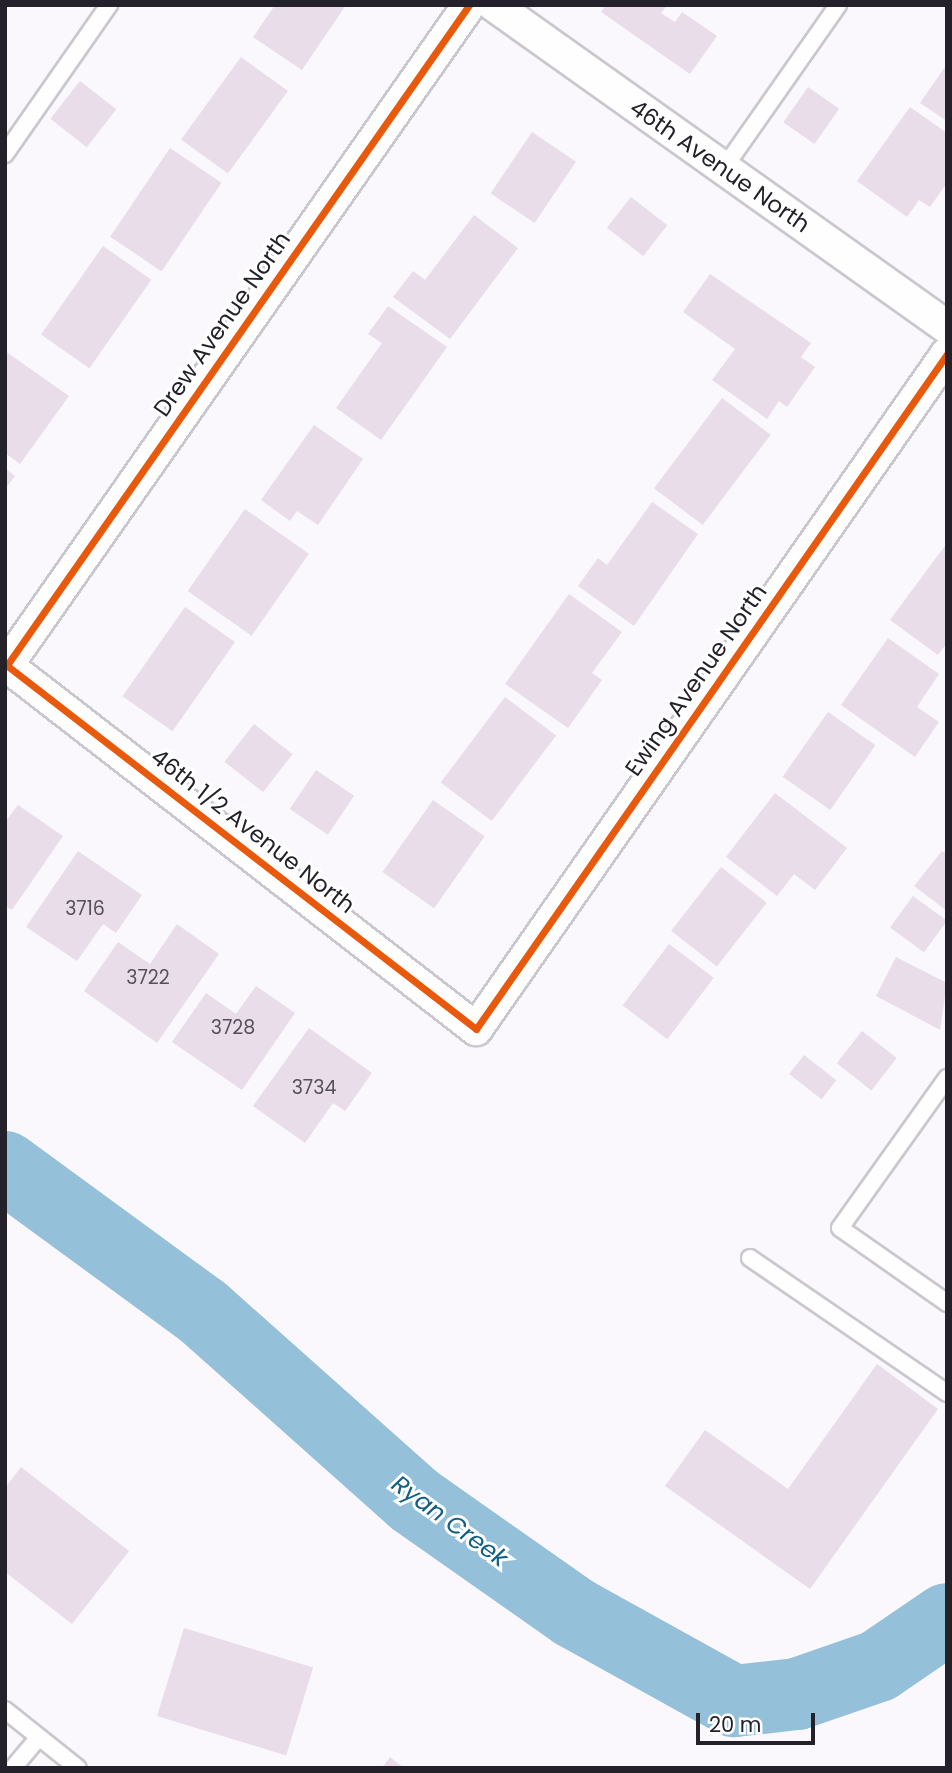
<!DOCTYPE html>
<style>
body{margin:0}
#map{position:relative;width:952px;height:1773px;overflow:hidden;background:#faf8fc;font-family:Poppins,sans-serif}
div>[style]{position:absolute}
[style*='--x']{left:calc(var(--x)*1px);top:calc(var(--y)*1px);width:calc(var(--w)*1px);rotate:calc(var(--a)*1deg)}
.river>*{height:72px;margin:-36px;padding:0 36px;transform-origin:36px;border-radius:36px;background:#95c0da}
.building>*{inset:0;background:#e8dde8;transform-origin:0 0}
.roads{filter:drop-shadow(2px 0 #cac7ce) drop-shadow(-2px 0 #cac7ce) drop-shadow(0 2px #cac7ce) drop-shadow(0 -2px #cac7ce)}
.lane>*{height:16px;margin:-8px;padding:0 8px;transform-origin:8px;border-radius:8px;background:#fefeff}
.street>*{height:32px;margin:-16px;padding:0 16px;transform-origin:16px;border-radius:16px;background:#fefeff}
.cycleway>*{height:7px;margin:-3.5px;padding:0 3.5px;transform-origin:3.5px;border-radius:3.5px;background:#e8590c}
span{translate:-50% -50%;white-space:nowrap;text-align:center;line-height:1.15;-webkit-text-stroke:6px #fff;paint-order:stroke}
.number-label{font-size:19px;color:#55505a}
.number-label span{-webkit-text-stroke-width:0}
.street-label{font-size:23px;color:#24212b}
.water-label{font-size:24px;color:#125f83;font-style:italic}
.frame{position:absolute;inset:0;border:7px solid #24212b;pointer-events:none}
.scale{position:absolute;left:696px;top:1713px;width:119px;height:32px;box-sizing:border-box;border:4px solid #24212b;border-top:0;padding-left:9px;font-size:21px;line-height:24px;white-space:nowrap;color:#24212b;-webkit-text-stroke:5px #fff;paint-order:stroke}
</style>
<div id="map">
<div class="river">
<div style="--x:5;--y:1167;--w:244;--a:36.2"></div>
<div style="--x:202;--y:1311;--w:284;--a:41.7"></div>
<div style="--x:414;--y:1500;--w:197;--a:35.1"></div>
<div style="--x:575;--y:1613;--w:182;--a:29"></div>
<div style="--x:734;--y:1701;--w:63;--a:-6.3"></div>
<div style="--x:797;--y:1694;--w:86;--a:-19.1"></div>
<div style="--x:878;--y:1666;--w:83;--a:-34.3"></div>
</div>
<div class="building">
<div style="clip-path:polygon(275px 5px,346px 5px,302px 70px,253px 37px)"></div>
<div style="clip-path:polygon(606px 5px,667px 5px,661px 13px,675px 22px,682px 12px,717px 36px,690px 74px,601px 12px)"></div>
<div style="left:241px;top:57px;width:58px;height:102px;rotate:36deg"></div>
<div style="clip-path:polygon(947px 64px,947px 121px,920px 103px)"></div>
<div style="left:80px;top:81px;width:46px;height:48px;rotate:38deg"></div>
<div style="left:808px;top:87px;width:38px;height:43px;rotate:35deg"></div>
<div style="clip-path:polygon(910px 107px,947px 133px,947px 183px,930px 207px,919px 200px,907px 217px,857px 181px)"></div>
<div style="left:532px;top:132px;width:53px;height:74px;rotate:34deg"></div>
<div style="left:170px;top:148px;width:62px;height:107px;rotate:34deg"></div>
<div style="left:631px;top:197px;width:46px;height:39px;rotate:38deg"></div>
<div style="clip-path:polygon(474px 215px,518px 248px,450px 339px,393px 297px,413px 271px,425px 280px)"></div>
<div style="left:103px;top:246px;width:59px;height:108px;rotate:35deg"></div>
<div style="clip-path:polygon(710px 274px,811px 343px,801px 357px,815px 367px,787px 407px,779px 401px,767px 419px,712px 380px,735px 349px,683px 312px)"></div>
<div style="clip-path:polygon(388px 306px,447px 347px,381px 440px,336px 408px,382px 343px,368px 334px)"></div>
<div style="clip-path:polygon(5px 351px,69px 396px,20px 464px,5px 453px)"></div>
<div style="left:722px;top:398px;width:61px;height:113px;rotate:37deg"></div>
<div style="clip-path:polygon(314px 425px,363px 459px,318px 525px,297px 511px,290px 521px,261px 500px)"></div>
<div style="clip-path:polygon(5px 468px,15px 476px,5px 489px)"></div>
<div style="clip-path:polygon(652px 502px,698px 534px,634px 626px,578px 586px,598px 558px,607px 565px)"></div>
<div style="left:245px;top:509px;width:78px;height:100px;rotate:35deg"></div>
<div style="clip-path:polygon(947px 543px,947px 643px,938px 655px,890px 620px)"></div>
<div style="clip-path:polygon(569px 594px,622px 632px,592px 673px,602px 680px,568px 728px,505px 684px)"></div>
<div style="left:185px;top:607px;width:61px;height:109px;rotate:35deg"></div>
<div style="clip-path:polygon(888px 638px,939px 674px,917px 707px,939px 722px,915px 757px,841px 705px)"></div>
<div style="left:505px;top:697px;width:64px;height:107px;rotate:37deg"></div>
<div style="left:828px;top:712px;width:58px;height:79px;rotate:35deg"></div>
<div style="left:254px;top:724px;width:49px;height:48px;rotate:38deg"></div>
<div style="left:316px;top:770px;width:46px;height:47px;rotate:34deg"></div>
<div style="clip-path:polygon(775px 793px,847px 848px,815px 890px,794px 874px,777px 896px,726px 857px)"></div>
<div style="left:433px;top:800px;width:63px;height:88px;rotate:35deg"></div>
<div style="clip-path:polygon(18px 805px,63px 836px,12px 910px,5px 906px,5px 822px)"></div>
<div style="clip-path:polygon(78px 851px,142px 895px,116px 933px,103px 924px,77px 961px,26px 927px)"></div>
<div style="clip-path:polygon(942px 851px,947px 854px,947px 911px,914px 886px)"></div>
<div style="left:721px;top:867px;width:58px;height:81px;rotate:38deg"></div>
<div style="left:913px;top:896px;width:42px;height:39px;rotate:36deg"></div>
<div style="clip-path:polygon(177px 924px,219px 954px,157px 1043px,84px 991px,118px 942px,150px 964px)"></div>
<div style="left:669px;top:944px;width:56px;height:77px;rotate:37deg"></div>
<div style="clip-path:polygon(896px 957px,947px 983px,940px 1030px,876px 996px)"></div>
<div style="clip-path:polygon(256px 986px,295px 1013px,242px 1090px,172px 1042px,206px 993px,236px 1014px)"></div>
<div style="clip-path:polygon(309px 1028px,372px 1073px,345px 1111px,333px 1103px,305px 1143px,253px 1106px)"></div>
<div style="left:862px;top:1031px;width:44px;height:41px;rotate:38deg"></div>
<div style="left:804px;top:1055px;width:41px;height:24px;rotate:38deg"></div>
<div style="clip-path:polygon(877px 1364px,938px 1409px,810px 1589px,665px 1486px,705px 1430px,788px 1489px)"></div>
<div style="clip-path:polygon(21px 1467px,129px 1551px,72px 1624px,5px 1572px,5px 1488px)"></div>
<div style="left:184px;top:1628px;width:135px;height:92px;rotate:17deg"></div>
<div style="clip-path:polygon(390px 1757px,404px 1768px,382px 1768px)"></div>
</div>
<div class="roads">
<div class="lane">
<div style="--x:5;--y:154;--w:182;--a:-55.1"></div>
<div style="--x:724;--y:168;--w:199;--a:-55"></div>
<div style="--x:947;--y:1078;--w:184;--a:125.5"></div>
<div style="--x:840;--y:1228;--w:131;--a:35"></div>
<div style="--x:750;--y:1258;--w:239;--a:34.4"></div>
<div style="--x:5;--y:1710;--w:93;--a:38.5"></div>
<div style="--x:13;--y:1768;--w:40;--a:-50"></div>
</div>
<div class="street">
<div style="--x:494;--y:5;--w:556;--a:35.41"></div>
<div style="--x:5;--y:664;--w:596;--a:37.77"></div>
<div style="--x:476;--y:1029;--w:823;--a:-55.09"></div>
<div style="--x:7;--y:665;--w:806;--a:-55.01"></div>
</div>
</div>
<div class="cycleway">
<div style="--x:5;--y:664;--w:596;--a:37.77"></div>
<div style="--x:476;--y:1029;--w:823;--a:-55.09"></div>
<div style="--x:7;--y:665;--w:806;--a:-55.01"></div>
</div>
<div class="number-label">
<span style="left:85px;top:909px">3716</span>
<span style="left:148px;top:978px">3722</span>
<span style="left:233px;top:1028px">3728</span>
<span style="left:314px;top:1088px">3734</span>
</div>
<div class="street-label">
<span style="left:720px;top:166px;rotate:35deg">46th Avenue North</span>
<span style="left:222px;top:324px;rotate:-55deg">Drew Avenue North</span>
<span style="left:696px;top:680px;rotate:-55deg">Ewing Avenue North</span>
<span style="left:253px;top:831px;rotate:38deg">46th 1/2 Avenue North</span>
</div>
<div class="water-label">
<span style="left:450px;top:1521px;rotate:36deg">Ryan Creek</span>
</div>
<div class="frame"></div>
<div class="scale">20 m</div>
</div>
